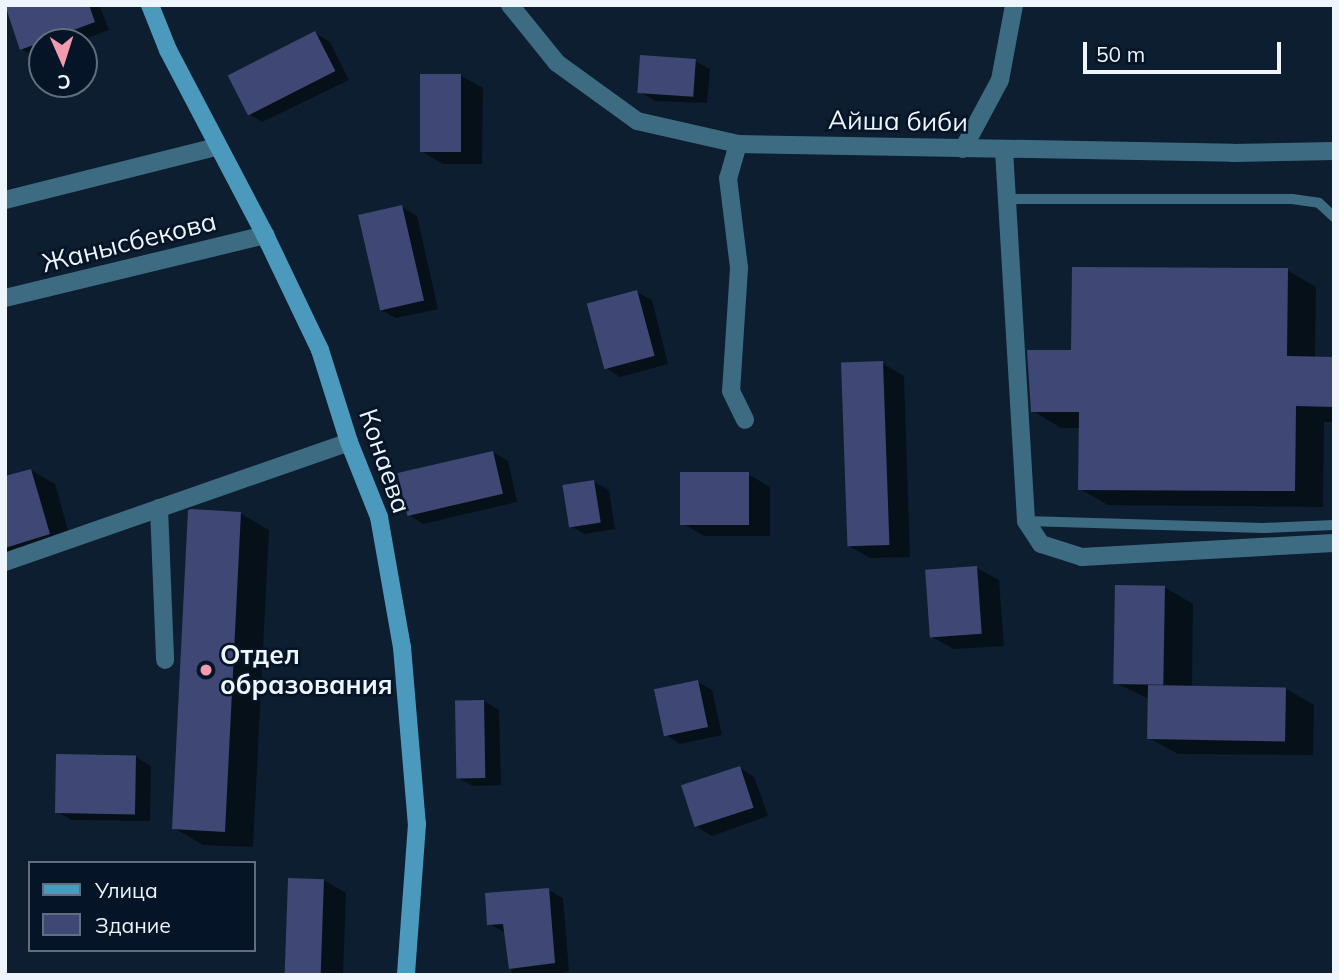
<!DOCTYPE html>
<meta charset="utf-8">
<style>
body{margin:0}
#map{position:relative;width:1339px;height:980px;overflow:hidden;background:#0d1e30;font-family:Mulish,sans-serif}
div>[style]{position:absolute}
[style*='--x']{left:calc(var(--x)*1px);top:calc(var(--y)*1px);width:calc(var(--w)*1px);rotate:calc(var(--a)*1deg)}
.shadow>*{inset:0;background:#0007}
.building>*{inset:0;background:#3f4775;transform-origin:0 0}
.service>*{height:10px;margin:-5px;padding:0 5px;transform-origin:5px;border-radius:5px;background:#3d6c82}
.minor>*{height:18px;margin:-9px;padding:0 9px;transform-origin:9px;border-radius:9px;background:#3d6c82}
.secondary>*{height:18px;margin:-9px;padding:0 9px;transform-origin:9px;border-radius:9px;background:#4b99bc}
.dots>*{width:19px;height:19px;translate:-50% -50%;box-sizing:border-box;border:4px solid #051426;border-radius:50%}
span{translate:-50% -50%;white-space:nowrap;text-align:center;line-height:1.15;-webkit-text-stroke:5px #051426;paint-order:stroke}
.street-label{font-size:26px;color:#eef5fd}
.poi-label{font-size:26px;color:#eef5fd;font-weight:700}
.left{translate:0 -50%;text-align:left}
.frame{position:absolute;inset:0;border:7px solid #eef5fd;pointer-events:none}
.legend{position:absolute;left:28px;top:861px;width:228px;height:91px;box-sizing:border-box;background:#051426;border:2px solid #626e7c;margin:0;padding:9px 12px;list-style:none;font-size:21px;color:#eef5fd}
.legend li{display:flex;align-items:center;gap:14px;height:35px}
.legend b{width:35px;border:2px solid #626e7c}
.north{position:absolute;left:28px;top:28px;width:70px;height:70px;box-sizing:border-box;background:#051426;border:2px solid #626e7c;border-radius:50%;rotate:177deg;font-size:19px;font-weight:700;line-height:28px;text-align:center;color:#eef5fd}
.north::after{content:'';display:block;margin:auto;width:24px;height:32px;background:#f29aaf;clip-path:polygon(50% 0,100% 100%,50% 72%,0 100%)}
.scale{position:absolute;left:1083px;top:42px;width:198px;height:32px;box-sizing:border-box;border:4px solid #eef5fd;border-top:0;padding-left:9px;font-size:21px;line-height:24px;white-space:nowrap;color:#eef5fd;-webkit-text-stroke:5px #051426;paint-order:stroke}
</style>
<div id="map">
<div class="shadow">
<div style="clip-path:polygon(5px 5px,99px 5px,109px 30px,76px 42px,42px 42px,42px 55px,36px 57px,21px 49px)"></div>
<div style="clip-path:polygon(315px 33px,330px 42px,349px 80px,262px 122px,248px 113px)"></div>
<div style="clip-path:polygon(695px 61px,710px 69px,707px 103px,655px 101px,640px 92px)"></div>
<div style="clip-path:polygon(461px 76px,483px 88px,482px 164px,443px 164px,421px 151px)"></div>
<div style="clip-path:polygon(402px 207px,417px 216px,438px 309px,396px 318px,381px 310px)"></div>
<div style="clip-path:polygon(1287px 270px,1316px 287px,1315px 358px,1334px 358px,1334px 422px,1324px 422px,1323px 507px,1108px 505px,1080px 489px,1080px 428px,1061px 428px,1033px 411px,1073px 352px)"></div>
<div style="clip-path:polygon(637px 292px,652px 300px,668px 364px,620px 377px,606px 368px)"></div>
<div style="clip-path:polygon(882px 363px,904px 376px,910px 557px,870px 558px,848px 545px)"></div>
<div style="clip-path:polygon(493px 452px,508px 461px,517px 502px,423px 524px,409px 515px)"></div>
<div style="clip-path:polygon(31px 470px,55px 484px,73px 548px,5px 568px,5px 478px)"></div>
<div style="clip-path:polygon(748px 474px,770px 487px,770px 536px,704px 536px,682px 523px)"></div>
<div style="clip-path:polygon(594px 482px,609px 490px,615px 529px,585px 534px,570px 526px)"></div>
<div style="clip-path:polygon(240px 513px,269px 530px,253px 847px,203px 845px,174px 828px)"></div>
<div style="clip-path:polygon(977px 568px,999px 580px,1004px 646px,954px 649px,932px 637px)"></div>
<div style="clip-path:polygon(1164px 587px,1193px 604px,1192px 687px,1285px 688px,1314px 705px,1313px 755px,1178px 754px,1149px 738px,1149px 699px,1116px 683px)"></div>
<div style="clip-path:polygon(698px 682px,712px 690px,722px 735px,680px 744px,666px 735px)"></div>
<div style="clip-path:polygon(484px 701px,499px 710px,501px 785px,473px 786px,458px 778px)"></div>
<div style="clip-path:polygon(136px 757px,151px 766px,150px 821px,72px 820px,57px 812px)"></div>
<div style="clip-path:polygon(740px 768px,754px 777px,768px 816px,712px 836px,697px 827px)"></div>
<div style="clip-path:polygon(324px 880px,346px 893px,343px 975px,287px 975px)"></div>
<div style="clip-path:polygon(548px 890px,563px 898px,569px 971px,557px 975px,512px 975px,506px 933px,489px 924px)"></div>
</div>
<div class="building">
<div style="clip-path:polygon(5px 5px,89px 5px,95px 22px,20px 50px)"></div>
<div style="left:315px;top:31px;width:45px;height:98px;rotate:63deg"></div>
<div style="left:640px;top:55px;width:56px;height:38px;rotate:4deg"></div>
<div style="left:420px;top:74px;width:41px;height:78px"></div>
<div style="left:402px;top:205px;width:98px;height:45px;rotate:77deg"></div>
<div style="clip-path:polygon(1072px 267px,1288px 268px,1287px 356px,1334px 357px,1334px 407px,1296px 406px,1295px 491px,1078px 490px,1079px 412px,1031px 412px,1027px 350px,1071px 350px)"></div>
<div style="left:637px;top:290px;width:68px;height:52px;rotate:75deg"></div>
<div style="left:883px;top:361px;width:184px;height:42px;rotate:88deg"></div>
<div style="left:493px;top:451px;width:44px;height:98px;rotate:77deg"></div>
<div style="clip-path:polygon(31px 469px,50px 534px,5px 548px,5px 476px)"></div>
<div style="left:680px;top:472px;width:69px;height:53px"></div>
<div style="left:594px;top:480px;width:43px;height:32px;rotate:81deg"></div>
<div style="clip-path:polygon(191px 509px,241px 512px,225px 832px,172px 829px,188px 510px)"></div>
<div style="left:977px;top:566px;width:68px;height:52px;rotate:86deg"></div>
<div style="left:1115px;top:585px;width:50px;height:99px;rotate:1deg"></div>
<div style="left:698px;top:680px;width:48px;height:45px;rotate:78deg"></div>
<div style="left:1148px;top:685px;width:138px;height:54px;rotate:1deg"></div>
<div style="left:484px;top:700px;width:78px;height:29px;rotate:89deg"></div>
<div style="left:56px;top:754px;width:80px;height:59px;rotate:1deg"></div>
<div style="left:740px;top:766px;width:44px;height:62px;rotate:72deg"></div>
<div style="left:288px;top:878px;width:36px;height:97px;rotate:2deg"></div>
<div style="clip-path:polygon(549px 888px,555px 963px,509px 969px,503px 924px,487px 925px,485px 893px)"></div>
</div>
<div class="service">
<div style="--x:1006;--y:199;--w:286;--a:0"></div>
<div style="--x:1292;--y:199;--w:27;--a:8"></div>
<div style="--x:1319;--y:203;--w:21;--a:43"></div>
<div style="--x:1026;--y:521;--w:237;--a:1.7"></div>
<div style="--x:1263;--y:528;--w:71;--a:-2.4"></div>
</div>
<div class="minor">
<div style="--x:510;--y:5;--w:75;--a:51"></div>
<div style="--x:557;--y:63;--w:99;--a:35.9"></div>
<div style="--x:637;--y:121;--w:104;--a:12.8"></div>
<div style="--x:738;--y:144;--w:495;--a:1"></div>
<div style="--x:1233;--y:153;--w:101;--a:-1.1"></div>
<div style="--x:738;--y:144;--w:35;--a:106"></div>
<div style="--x:728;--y:178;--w:91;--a:83"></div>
<div style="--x:739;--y:268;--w:123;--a:93.7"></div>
<div style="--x:731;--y:391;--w:32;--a:64"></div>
<div style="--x:963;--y:149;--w:78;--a:-61.8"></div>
<div style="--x:1000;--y:80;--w:76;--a:-79.4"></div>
<div style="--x:1004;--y:150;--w:372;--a:86.6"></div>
<div style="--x:1026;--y:521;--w:27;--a:57"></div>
<div style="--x:1041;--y:544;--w:43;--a:17.6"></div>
<div style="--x:1082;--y:557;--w:252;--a:-3.2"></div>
<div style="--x:5;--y:200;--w:218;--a:-14.1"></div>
<div style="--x:5;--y:298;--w:268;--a:-13.6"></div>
<div style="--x:159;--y:508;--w:152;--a:87.7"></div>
<div style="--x:5;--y:562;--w:364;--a:-19.2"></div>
</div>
<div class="secondary">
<div style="--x:150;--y:5;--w:48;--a:68.2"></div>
<div style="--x:168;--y:50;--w:209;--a:62.3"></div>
<div style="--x:265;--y:235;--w:127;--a:64.4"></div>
<div style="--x:320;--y:350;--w:96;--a:72.5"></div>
<div style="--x:349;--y:442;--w:81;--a:68.2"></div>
<div style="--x:379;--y:517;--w:132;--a:80"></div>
<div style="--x:402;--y:647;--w:178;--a:85.2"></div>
<div style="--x:417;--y:824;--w:151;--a:94.2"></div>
</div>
<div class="dots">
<div style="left:206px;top:670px;background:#f29aaf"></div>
</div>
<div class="street-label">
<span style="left:898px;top:121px;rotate:1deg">Айша биби</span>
<span style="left:129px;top:242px;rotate:-14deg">Жанысбекова</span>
<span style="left:385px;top:461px;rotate:71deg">Конаева</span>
</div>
<div class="poi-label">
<span class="left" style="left:220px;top:670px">Отдел<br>образования</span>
</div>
<div class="frame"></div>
<ul class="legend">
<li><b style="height:9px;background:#4b99bc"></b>Улица</li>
<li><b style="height:19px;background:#3f4775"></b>Здание</li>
</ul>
<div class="north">С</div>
<div class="scale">50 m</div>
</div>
